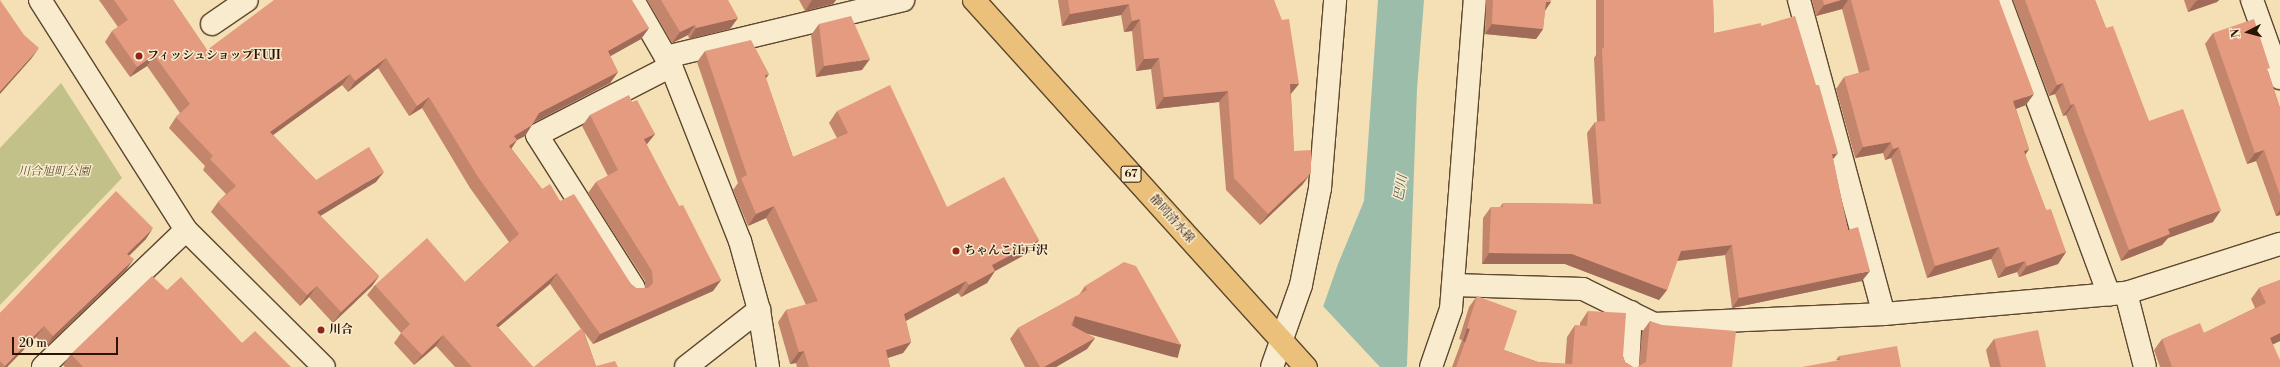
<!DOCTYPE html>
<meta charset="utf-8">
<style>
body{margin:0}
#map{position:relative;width:2280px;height:367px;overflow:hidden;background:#f4e0b4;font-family:"Libre Bodoni","Noto Serif JP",serif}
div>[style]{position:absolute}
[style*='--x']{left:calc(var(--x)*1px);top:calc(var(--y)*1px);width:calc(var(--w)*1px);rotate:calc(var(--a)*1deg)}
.green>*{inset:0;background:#c1c189}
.water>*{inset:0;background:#9cbdaa}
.pier>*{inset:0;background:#f4e0b4}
.roads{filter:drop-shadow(1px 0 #5e472e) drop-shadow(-1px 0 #5e472e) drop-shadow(0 1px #5e472e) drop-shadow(0 -1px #5e472e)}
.street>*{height:22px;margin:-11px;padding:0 11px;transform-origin:11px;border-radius:11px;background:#f8ebce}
.secondary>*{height:22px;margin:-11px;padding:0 11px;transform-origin:11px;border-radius:11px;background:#f8ebce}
.primary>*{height:22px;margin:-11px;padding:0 11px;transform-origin:11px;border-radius:11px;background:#eac07a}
.wall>*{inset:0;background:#c4856d}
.shaded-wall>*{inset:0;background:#a06c59;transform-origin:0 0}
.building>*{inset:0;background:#e49b7f}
.dots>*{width:11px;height:11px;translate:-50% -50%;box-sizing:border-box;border:2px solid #f8ebce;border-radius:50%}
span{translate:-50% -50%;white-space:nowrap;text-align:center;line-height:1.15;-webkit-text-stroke:3px #f8ebce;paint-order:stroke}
.shield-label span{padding:1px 3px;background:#f8ebce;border:1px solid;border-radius:3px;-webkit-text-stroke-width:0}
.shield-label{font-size:11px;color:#2c1402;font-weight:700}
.poi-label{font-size:12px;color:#2c1402;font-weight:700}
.left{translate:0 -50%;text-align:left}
.park-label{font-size:12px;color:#605131;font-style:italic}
.street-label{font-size:12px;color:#2c1402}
.water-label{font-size:13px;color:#534f3d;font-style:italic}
.north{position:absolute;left:2228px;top:12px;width:40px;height:40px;-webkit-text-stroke:3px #f8ebce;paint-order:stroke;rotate:264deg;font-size:11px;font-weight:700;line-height:16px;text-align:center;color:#2c1402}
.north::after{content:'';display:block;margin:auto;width:14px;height:18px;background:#2c1402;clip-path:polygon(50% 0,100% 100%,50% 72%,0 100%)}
.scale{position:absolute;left:12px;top:337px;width:106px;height:18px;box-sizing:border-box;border:2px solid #2c1402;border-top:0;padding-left:5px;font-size:12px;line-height:14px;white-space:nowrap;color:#2c1402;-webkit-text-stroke:3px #f8ebce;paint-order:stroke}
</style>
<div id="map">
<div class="green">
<div style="clip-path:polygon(61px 83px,122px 178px,0 305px,0 148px)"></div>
</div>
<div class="water">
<div style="clip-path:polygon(1378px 0,1424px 0,1417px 89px,1407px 365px,1406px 367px,1302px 367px,1338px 264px,1364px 201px)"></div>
</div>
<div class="pier">
<div style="clip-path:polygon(1322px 305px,1380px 367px,1300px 367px)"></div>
</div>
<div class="roads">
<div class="street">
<div style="--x:633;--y:0;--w:76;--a:60.1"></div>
<div style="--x:671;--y:66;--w:188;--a:68.5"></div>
<div style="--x:740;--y:241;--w:72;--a:74.6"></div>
<div style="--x:759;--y:310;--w:58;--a:81"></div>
<div style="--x:1799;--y:0;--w:325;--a:74.9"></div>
<div style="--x:2000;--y:0;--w:314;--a:69.7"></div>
<div style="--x:2252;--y:0;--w:83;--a:70.3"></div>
<div style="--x:212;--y:24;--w:42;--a:-34.4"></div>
<div style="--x:666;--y:57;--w:244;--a:-13.5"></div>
<div style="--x:1453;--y:285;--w:130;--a:1.8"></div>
<div style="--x:1583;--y:289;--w:79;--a:26.2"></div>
<div style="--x:1654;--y:324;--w:230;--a:-2.5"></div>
<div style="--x:1884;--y:314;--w:243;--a:-5"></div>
<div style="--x:2126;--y:293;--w:162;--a:-17.7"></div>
<div style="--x:634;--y:288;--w:181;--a:-122.4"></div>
<div style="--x:537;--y:135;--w:151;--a:-27.2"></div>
<div style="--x:2126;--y:293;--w:76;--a:75.6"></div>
<div style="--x:43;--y:367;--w:198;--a:-43.8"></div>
<div style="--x:686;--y:367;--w:93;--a:-38"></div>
<div style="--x:1272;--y:367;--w:87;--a:-70.5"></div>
<div style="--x:1301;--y:285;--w:99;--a:-78.9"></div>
<div style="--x:1320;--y:188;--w:189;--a:-85.4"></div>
<div style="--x:1431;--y:367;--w:61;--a:-71"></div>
<div style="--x:1451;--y:309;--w:310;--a:-85.6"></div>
<div style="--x:1628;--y:367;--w:55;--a:-86.9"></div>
</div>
<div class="secondary">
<div style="--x:40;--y:0;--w:272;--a:57.6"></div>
<div style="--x:186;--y:230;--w:194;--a:44.8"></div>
</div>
<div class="primary">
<div style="--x:974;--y:0;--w:495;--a:47.9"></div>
</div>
</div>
<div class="wall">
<div style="clip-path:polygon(99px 0,173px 0,207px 50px,649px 28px,641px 39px,610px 56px,618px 72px,610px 83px,533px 123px,525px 136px,517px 140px,511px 148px,542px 189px,560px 201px,631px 284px,636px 288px,645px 288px,645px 281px,588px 193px,596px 182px,608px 176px,582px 126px,590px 115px,632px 102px,655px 134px,646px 145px,679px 206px,721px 280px,713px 291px,593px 344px,584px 332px,596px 366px,618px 367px,534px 367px,581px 329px,550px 284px,498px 327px,533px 367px,455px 367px,436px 346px,414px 365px,394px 343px,401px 333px,367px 295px,375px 285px,465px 282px,509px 242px,470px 188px,422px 108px,409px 116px,378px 68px,348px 92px,342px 85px,273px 135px,316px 180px,376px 182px,320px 216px,379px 276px,372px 286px,333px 323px,309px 297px,300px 306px,211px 212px,218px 202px,226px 194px,203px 170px,205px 166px,169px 128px,176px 117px,180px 113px,147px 66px,130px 77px,105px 42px,112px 31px,118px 27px)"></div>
<div style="clip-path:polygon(647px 0,728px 0,730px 29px,689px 39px,688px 35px,672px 43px)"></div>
<div style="clip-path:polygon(799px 0,836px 0,833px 4px,805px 11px)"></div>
<div style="clip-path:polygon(1058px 0,1274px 0,1291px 95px,1294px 151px,1303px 184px,1260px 225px,1226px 190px,1219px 102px,1156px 109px,1151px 69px,1136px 71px,1132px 31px,1124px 32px,1121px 15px,1062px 26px)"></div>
<div style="clip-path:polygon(1486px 0,1551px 0,1545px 11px,1543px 29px,1536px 39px,1485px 34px)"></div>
<div style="clip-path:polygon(1596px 0,1713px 0,1714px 33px,1761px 26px,1833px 159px,1848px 230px,1862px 281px,1732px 308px,1725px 255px,1677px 261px,1667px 290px,1659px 300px,1565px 264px,1482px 264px,1483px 218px,1491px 207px,1500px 207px,1503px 203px,1593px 204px,1587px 133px,1595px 122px,1597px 122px,1594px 58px,1596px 55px)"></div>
<div style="clip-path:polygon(1812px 0,1999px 0,2026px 105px,2016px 109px,2029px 149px,2025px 155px,2046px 210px,2066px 252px,2058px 264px,2019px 277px,2017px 272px,1998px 278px,1991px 259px,1927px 278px,1891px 158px,1885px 160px,1883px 153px,1855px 158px,1836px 89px,1844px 77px,1859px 73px,1842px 9px,1816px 16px)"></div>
<div style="clip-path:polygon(2013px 0,2095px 0,2106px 28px,2149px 121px,2213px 222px,2168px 238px,2162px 245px,2121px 261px,2066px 115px,2063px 116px,2055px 94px,2049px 96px)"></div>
<div style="clip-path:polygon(2184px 0,2219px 0,2217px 2px,2188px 12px)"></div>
<div style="clip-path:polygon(819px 24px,862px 70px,816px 77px,811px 35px)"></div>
<div style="clip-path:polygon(2213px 33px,2268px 71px,2280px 108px,2280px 215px,2276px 216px,2256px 161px,2247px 164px,2205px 44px)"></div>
<div style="clip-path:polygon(705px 51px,766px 79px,793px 157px,837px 138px,829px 123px,837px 111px,947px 207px,1039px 240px,1030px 252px,995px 271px,987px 283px,961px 297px,958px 293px,906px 321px,911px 342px,903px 353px,888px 358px,890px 367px,797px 367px,796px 363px,790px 364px,778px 322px,786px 310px,806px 305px,766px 218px,748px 226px,733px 190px,738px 183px,697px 62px)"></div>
<div style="clip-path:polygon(146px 239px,129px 255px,126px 270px,46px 347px,36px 337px,7px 367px,0 367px,0 313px)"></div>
<div style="clip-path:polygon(2280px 280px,2280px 341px,2272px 344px,2280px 367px,2160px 367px,2154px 350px,2162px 339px,2204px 333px,2255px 308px,2251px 299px,2259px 288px)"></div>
<div style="clip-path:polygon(1085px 286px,1181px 345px,1173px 357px,1084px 332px,1095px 338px,1087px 349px,1056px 367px,1025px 367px,1010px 339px,1018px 328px,1079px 295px)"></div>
<div style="clip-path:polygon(167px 290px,242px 343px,291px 367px,65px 367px,63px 365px,71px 354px)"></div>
<div style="clip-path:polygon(1477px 296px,1504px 350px,1538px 362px,1565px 364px,1567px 337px,1575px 325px,1580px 326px,1580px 323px,1588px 311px,1623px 356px,1625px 362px,1633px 367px,1452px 367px,1462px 340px,1459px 339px,1469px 307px)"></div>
<div style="clip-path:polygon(1650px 321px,1732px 367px,1639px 366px,1642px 332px)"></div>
<div style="clip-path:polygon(1994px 339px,2046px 367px,1990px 367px,1986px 350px)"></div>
<div style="clip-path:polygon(1839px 356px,1901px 367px,1836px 360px)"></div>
</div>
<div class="shaded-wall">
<div style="clip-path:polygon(812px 0,836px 0,833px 4px,805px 11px)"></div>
<div style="clip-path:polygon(1841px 0,1848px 0,1842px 9px,1816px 16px,1824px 5px)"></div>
<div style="clip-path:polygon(2199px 0,2219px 0,2217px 2px,2188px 12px,2196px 1px)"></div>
<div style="clip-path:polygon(1546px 2px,1551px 2px,1544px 12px)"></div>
<div style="clip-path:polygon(1129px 4px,1121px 15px,1062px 26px,1070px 14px)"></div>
<div style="clip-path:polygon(738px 18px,730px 29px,689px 39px,696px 28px)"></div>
<div style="clip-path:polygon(1140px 19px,1132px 31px,1124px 32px,1132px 21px)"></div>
<div style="clip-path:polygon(1492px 24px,1543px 29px,1536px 39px,1485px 34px)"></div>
<div style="clip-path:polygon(695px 25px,688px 35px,672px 43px,680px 32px)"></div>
<div style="clip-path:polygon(649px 28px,641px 39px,600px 62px,608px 51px)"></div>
<div style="clip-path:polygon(39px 48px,31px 59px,0 94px,0 91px)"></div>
<div style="clip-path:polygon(154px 55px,147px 66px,130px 77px,137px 67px)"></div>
<div style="clip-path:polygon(386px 58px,378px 68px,348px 92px,355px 81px)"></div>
<div style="clip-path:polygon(1159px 58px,1151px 69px,1136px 71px,1144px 59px)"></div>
<div style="clip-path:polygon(870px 59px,862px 70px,816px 77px,824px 66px)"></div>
<div style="clip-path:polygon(618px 72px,610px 83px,531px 124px,539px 113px)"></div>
<div style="clip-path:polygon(350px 74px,342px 85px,262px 143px,270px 132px)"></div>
<div style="clip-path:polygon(769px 74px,761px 86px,765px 75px)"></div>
<div style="clip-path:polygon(2063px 83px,2055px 94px,2049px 96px,2057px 85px)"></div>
<div style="clip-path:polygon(1290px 84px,1299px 84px,1290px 95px)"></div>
<div style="clip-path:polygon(1228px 91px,1219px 102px,1156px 109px,1164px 97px)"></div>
<div style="clip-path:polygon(2034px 94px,2026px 105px,2005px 113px,2013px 101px)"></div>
<div style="clip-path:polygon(429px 97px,422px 108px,409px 116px,417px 106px)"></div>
<div style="clip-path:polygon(2074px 104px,2066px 115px,2063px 116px,2071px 105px)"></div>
<div style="clip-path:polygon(532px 125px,525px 136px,517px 140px,510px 151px,502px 156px,514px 136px)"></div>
<div style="clip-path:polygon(655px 134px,647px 144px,636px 150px,644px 139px)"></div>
<div style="clip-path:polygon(1891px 142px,1883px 153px,1855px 158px,1863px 147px)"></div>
<div style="clip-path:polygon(1899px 147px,1891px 158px,1885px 160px,1893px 149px)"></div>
<div style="clip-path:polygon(2029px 149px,2021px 161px,2024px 151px)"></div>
<div style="clip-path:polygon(2264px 150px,2256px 161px,2247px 164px,2255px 153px)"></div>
<div style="clip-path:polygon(1838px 153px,1830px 163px,1832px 154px)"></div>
<div style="clip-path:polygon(384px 172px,376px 182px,309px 223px,317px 212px)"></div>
<div style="clip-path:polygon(1311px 173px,1303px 184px,1260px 225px,1268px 214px)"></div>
<div style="clip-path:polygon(774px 206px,766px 218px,748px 226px,756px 214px)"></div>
<div style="clip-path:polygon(2221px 210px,2213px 222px,2168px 238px,2162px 245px,2121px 261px,2129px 250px,2168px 229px)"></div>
<div style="clip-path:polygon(2280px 210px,2280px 215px,2276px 216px)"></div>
<div style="clip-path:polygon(153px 228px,146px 239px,120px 265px,127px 254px)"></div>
<div style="clip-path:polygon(1039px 240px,1030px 252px,984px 277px,992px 265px)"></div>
<div style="clip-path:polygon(1732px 245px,1725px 255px,1674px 261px,1681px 251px)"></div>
<div style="clip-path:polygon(1999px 247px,1991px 259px,1927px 278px,1935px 266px)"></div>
<div style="clip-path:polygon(2066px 252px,2058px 264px,2019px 277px,2027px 266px)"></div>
<div style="clip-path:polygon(1489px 253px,1572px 254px,1667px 290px,1659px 300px,1565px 264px,1482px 264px)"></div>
<div style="clip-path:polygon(134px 259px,126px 270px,46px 347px,53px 336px)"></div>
<div style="clip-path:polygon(2025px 261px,2017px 272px,1998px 278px,2006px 267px)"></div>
<div style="clip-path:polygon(995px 271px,987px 283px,961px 297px,969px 285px)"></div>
<div style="clip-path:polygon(1870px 271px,1862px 281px,1732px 308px,1739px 298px)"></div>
<div style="clip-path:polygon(557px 273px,550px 284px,488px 336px,496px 325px)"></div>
<div style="clip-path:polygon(379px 276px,372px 286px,333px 323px,341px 312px)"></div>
<div style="clip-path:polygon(721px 280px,713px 291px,593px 344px,600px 334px)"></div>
<div style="clip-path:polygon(966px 281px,958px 293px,896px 326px,904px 314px)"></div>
<div style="clip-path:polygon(317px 286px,309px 297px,300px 306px,307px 295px)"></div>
<div style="left:1075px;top:316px;width:110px;height:14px;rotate:15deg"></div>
<div style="clip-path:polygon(44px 326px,36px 337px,7px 367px,4px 367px)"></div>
<div style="left:1467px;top:328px;width:3px;height:14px;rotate:18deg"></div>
<div style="clip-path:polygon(2280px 333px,2280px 341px,2262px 350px,2270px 338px)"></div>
<div style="clip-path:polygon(443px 335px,436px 346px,414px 365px,422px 355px)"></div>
<div style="clip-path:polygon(1095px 338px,1087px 349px,1056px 367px,1044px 367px)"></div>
<div style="clip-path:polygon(911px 342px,903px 353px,878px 361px,886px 350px)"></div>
<div style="clip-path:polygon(804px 351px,796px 363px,790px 364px,799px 352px)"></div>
</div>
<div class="building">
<div style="clip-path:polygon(0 0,24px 35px,39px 48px,0 91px)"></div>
<div style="clip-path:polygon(114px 0,173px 0,207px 50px,274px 0,632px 0,649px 28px,608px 51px,618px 72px,539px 113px,532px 125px,514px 136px,517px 140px,509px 146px,542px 189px,550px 184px,560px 201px,574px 194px,631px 284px,636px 288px,648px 288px,653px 283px,652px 271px,596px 182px,618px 170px,590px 115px,629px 95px,632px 102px,637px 100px,655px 134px,644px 139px,679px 206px,683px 205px,721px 280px,600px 334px,557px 273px,496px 325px,533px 367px,472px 367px,443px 335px,422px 355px,401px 333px,410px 324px,375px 285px,427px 238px,465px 282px,519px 234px,478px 177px,429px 97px,417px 106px,386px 58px,355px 81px,350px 74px,270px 132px,316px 180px,369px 147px,384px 172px,317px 212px,379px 276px,341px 312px,317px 286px,307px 295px,218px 202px,236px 186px,210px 159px,213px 156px,176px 117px,190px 104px,154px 55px,137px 67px,112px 31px,128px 20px)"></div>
<div style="clip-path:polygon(661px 0,728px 0,738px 18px,696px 28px,695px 25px,680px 32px)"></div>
<div style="clip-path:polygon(1068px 0,1274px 0,1282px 20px,1289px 19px,1299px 84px,1290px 84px,1294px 151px,1311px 150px,1311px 173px,1268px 214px,1234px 178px,1228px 91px,1164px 97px,1159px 58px,1144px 59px,1140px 19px,1132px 21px,1129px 4px,1070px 14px)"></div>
<div style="clip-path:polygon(1493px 0,1551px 0,1551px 2px,1546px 2px,1543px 29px,1492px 24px)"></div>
<div style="clip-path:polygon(1604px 0,1713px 0,1714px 33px,1761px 23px,1761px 26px,1795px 16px,1816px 85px,1819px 85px,1838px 153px,1832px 154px,1848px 230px,1858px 227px,1870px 271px,1739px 298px,1732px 245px,1681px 251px,1667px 290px,1572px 254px,1489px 253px,1491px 207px,1503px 207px,1503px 203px,1601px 204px,1595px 122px,1605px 121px,1602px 48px,1604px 48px)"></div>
<div style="clip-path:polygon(1823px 0,1841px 0,1824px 5px)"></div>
<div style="clip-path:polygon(1851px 0,1999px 0,2034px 94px,2013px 101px,2029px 149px,2024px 151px,2046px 210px,2051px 209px,2066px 252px,2027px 266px,2025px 261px,2006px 267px,1999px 247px,1935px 266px,1899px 147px,1893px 149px,1891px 142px,1863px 147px,1844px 77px,1870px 70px)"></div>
<div style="clip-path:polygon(2025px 0,2095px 0,2106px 28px,2113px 26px,2149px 121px,2183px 109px,2221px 210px,2168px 229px,2170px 234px,2129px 250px,2074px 104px,2071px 105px,2063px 83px,2057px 85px)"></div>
<div style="clip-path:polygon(851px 16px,870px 59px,824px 66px,819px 24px)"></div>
<div style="clip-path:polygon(2254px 19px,2270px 68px,2267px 69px,2280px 108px,2280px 195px,2264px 150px,2255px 153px,2213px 33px)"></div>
<div style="clip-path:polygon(751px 40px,769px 74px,765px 75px,793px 157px,848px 133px,837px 111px,890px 85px,947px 207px,1004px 177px,1039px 240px,992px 265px,995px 271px,969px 285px,966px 281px,904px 314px,911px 342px,886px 350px,890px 367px,809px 367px,804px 351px,799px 352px,786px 310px,818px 301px,774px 206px,756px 214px,741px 178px,747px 175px,705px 51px)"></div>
<div style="clip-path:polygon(116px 191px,153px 228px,127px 254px,134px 259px,53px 336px,44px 326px,5px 366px,0 361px,0 313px)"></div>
<div style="clip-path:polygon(1124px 262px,1136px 266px,1181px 345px,1075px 316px,1071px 325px,1095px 338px,1044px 367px,1040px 367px,1018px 328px,1087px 290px,1085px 286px)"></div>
<div style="clip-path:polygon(152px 276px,167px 290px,181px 277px,242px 343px,255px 331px,291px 367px,83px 367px,71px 354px)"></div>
<div style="clip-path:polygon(2280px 280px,2280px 333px,2270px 338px,2280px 360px,2280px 367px,2172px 367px,2162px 339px,2200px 323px,2204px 333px,2266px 303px,2259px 288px)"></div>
<div style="clip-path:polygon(1477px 296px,1517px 311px,1504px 350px,1538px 362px,1572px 364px,1575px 325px,1587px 326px,1588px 311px,1626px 313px,1623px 356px,1625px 362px,1633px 367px,1456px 367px,1470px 329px,1467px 328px)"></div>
<div style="clip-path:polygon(1650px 321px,1662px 325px,1736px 331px,1732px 367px,1637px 367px,1646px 362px)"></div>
<div style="clip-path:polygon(582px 328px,596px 366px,615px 361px,618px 367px,534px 367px)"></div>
<div style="clip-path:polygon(2038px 330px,2046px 367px,2001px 367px,1994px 339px)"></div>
<div style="clip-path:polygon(1897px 346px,1901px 367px,1802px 367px,1840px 360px,1839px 356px)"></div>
</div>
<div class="dots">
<div style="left:139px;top:56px;background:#8f2418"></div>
<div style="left:956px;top:251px;background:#8f2418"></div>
<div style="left:321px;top:330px;background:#8f2418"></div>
</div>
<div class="shield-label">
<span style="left:1131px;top:174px">67</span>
</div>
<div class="poi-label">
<span class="left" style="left:147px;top:56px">フィッシュショップFUJI</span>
<span class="left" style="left:964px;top:251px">ちゃんこ江戸沢</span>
<span class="left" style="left:329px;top:330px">川合</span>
</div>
<div class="park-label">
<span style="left:54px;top:172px">川合旭町公園</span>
</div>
<div class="street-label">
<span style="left:1172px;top:219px;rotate:48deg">静岡清水線</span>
</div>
<div class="water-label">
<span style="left:1401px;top:188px;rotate:-80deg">巴川</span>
</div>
<div class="north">N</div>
<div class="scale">20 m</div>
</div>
